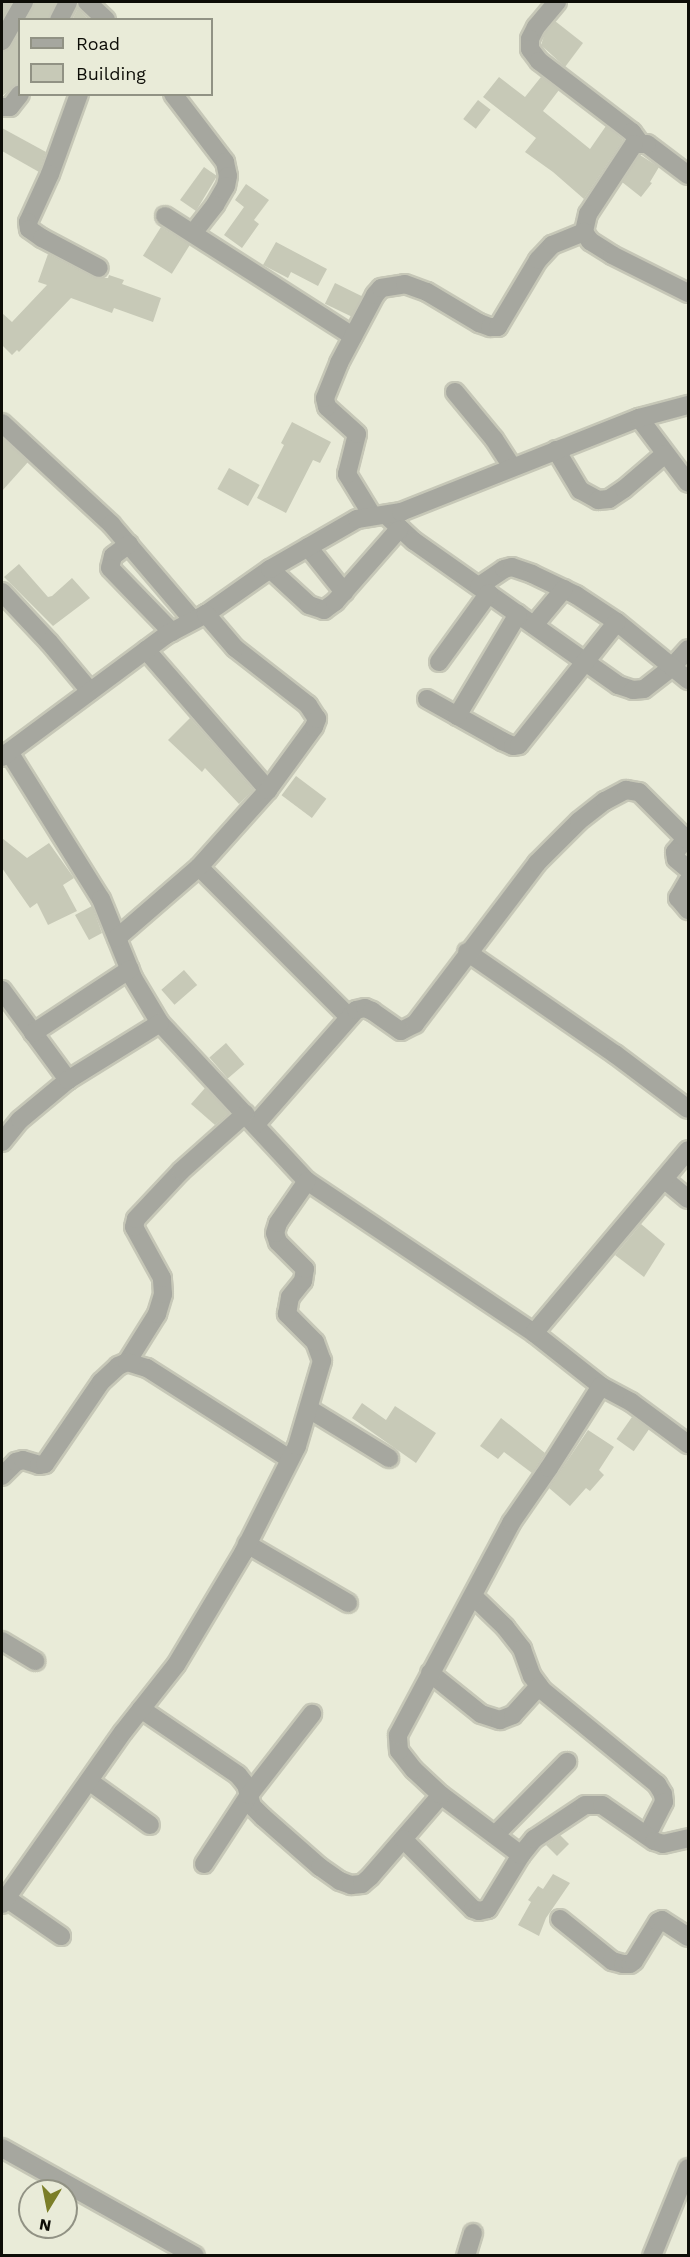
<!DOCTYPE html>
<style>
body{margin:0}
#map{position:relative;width:690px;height:2257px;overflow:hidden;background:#e9ebd8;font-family:"Work Sans",sans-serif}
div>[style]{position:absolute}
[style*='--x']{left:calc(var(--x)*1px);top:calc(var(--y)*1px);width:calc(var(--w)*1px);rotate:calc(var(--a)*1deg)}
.building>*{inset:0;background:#c7c9b7;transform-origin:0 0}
.roads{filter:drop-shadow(2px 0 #c6c7b7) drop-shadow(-2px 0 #c6c7b7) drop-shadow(0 2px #c6c7b7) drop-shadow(0 -2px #c6c7b7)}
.minor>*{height:18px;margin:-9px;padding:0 9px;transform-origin:9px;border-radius:9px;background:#a6a79f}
span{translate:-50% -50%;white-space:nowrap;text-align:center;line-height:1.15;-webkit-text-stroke:4.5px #e9ebd8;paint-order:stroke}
.frame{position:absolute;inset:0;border:3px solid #0d0d07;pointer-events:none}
.legend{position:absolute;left:18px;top:18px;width:195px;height:78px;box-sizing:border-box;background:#e9ebd8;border:2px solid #919284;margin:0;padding:8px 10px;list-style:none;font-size:18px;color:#0d0d07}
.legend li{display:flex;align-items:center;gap:12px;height:30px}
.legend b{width:30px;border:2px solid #919284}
.north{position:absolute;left:18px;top:2179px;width:60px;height:60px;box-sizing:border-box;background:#e9ebd8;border:2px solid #919284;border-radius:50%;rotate:190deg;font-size:16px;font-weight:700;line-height:24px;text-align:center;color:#0d0d07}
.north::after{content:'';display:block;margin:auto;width:21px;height:27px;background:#7b7e28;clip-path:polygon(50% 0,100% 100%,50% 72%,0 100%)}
</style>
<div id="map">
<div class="building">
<div style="clip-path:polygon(2px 2px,11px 2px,2px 19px)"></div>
<div style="clip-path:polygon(35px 2px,56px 2px,48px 20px,27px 20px)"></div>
<div style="clip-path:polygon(78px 8px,79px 10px,89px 20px,72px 20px)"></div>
<div style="clip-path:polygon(555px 21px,583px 43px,565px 67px,541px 45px,545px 33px)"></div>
<div style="clip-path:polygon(20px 33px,20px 82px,2px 96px,2px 52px,11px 47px)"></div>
<div style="clip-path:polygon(499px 77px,525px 97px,541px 77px,559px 90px,543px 111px,590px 149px,606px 126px,623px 140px,584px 199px,553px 172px,525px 152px,536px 138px,483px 97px)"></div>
<div style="left:478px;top:100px;width:16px;height:24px;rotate:38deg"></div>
<div style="clip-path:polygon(2px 128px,46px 152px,39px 172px,2px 151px)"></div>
<div style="clip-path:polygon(640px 155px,659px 167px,650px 182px,652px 183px,641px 197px,622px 182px)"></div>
<div style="clip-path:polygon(204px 167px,217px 176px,196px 211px,180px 200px)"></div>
<div style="clip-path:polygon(246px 184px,269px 200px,254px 220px,259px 224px,242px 248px,224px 235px,244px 207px,235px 200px)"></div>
<div style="left:161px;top:227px;width:34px;height:34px;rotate:32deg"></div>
<div style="clip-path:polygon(276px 242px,327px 269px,318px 286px,291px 272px,288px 278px,263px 265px)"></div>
<div style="clip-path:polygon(48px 254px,94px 278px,108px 278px,109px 275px,124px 280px,122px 284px,161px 298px,153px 322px,114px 308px,112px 313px,71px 298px,19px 352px,17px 350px,12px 355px,2px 345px,2px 313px,12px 322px,47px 285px,38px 282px)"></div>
<div style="left:335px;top:283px;width:30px;height:23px;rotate:26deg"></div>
<div style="clip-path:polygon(292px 422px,331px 442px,320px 463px,313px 460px,286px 513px,257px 498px,284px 445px,281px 443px)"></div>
<div style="clip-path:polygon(2px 438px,28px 462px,2px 491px)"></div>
<div style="left:229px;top:468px;width:35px;height:24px;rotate:29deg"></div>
<div style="clip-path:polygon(19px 564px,48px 597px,52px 596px,72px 578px,90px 598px,53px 626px,4px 577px)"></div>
<div style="clip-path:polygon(190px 718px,253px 790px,239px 804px,205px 768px,202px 772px,168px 740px)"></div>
<div style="left:296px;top:776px;width:38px;height:24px;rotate:37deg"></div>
<div style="clip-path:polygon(2px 838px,27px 858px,49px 843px,74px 878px,63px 885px,77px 911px,48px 925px,37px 903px,30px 908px,2px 868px)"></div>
<div style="clip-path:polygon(92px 906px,102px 933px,89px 940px,75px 915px)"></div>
<div style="left:184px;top:970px;width:20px;height:30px;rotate:49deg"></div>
<div style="left:226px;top:1043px;width:28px;height:22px;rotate:49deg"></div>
<div style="clip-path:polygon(205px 1088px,229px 1113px,215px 1125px,191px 1104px)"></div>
<div style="clip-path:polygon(641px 1224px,665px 1244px,644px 1277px,615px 1255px)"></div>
<div style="clip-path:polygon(362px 1403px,386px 1420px,395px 1406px,436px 1433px,416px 1463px,352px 1418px)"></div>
<div style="left:632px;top:1417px;width:21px;height:27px;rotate:35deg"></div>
<div style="clip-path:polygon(501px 1418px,545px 1453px,532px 1473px,504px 1452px,498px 1459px,480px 1446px)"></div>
<div style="clip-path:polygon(588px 1430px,614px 1447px,599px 1470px,604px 1475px,590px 1491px,586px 1488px,570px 1506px,549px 1488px)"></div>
<div style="clip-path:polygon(560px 1835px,569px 1844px,557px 1856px,546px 1845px)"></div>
<div style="clip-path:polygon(553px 1874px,570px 1883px,546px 1918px,539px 1936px,518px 1925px,531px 1902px,528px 1900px,538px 1886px,543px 1889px)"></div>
</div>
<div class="roads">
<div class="minor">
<div style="--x:87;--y:2;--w:26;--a:43"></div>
<div style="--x:557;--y:2;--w:33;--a:130"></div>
<div style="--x:536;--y:27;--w:13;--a:117"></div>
<div style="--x:530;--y:39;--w:10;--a:90"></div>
<div style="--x:530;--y:49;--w:15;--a:53"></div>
<div style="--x:539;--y:61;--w:117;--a:37.4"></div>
<div style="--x:632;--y:132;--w:14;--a:54"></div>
<div style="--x:59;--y:20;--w:20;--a:-63"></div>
<div style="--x:2;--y:41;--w:45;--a:-60.6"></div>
<div style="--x:79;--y:94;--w:85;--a:109.9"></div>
<div style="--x:50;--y:174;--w:53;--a:114.6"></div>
<div style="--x:28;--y:222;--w:7;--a:82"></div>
<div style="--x:29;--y:229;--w:16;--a:35"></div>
<div style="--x:42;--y:238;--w:64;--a:27.8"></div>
<div style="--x:173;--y:94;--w:86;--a:52.6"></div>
<div style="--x:225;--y:162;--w:14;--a:78"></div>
<div style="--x:228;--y:176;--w:10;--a:101"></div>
<div style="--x:226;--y:186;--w:22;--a:120"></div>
<div style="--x:215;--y:205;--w:34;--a:128"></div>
<div style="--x:2;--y:107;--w:8;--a:0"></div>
<div style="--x:10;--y:107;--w:16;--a:-52"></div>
<div style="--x:688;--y:175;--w:51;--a:-142.9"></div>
<div style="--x:647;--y:144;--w:13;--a:180"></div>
<div style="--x:634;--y:144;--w:84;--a:123.3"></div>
<div style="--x:588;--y:214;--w:18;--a:103"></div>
<div style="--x:584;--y:232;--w:11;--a:56"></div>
<div style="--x:590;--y:241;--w:26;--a:32"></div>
<div style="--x:612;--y:255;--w:85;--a:26.6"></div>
<div style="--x:165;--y:216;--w:223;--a:32.6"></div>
<div style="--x:455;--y:392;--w:61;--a:50.3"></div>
<div style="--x:494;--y:439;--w:33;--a:57"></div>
<div style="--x:639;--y:418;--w:81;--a:53"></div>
<div style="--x:2;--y:423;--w:149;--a:42.8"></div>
<div style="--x:111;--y:524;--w:126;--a:49.5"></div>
<div style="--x:556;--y:450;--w:47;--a:59"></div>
<div style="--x:580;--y:490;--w:21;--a:29"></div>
<div style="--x:598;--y:500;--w:11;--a:-5"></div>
<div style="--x:609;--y:499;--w:18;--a:-34"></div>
<div style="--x:624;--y:489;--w:54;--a:-40.5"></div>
<div style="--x:372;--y:515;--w:48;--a:-121.4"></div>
<div style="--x:347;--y:474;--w:41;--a:-76"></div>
<div style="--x:357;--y:434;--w:40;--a:-138"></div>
<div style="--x:327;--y:407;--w:9;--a:-103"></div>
<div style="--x:325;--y:398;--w:38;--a:-68"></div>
<div style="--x:339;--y:363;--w:77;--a:-62.1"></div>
<div style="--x:375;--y:295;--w:9;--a:-49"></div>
<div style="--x:381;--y:288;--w:24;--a:-9"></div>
<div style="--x:405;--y:284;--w:23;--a:20"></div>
<div style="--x:427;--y:292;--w:61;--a:30.8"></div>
<div style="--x:479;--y:323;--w:12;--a:20"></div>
<div style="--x:490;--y:327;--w:8;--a:0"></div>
<div style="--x:498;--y:327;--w:78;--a:-59.2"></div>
<div style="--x:538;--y:260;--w:21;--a:-47"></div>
<div style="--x:552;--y:245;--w:35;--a:-22"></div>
<div style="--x:387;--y:516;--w:37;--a:43"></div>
<div style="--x:414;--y:541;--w:250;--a:35.2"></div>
<div style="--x:618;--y:685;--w:16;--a:18"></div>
<div style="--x:633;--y:690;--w:11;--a:-5"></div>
<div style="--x:644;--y:689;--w:36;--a:-38"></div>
<div style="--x:672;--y:667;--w:24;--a:-48"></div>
<div style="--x:129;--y:544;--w:20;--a:143"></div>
<div style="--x:113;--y:556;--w:12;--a:104"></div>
<div style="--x:110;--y:568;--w:89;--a:45.9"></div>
<div style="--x:308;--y:547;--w:58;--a:51.3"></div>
<div style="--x:270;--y:569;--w:53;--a:42.7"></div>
<div style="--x:309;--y:605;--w:16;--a:18"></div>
<div style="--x:324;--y:610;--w:14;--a:-36"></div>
<div style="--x:335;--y:602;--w:98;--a:-48.7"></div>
<div style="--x:479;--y:586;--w:30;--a:-34"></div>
<div style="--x:504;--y:569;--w:8;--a:-14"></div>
<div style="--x:512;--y:567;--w:21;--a:19"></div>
<div style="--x:532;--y:574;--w:49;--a:25.5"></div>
<div style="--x:576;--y:595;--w:49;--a:33.4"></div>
<div style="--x:617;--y:622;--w:92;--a:39.2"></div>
<div style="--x:2;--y:592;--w:69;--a:46.8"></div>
<div style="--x:49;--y:642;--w:64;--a:50.1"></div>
<div style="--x:534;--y:625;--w:47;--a:-50.2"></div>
<div style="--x:146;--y:650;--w:186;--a:48.9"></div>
<div style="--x:439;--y:662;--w:85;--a:-54.1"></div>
<div style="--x:427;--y:699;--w:86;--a:29.2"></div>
<div style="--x:502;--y:741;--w:12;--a:24"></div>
<div style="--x:513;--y:746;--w:6;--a:-9"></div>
<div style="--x:519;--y:745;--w:157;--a:-51.5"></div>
<div style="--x:457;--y:716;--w:119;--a:-59.1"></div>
<div style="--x:9;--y:752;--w:173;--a:58"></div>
<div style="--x:101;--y:899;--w:85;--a:67.9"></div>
<div style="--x:133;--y:978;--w:52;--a:59"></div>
<div style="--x:160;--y:1023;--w:216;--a:47.1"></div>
<div style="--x:307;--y:1181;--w:273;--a:33.8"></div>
<div style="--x:534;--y:1333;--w:85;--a:38.3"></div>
<div style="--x:601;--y:1386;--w:34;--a:28"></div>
<div style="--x:631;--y:1402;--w:71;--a:36.4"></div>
<div style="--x:2;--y:757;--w:204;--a:-36.6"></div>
<div style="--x:166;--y:635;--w:45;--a:-27.7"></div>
<div style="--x:206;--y:614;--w:78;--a:-35.1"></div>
<div style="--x:270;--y:569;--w:100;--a:-29.9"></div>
<div style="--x:357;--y:519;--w:45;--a:-9"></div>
<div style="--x:401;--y:512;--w:256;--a:-21.6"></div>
<div style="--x:639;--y:418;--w:51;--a:-14.9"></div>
<div style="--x:688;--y:837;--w:20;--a:131"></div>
<div style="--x:675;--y:852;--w:7;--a:82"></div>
<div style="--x:676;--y:859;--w:16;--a:40"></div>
<div style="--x:199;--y:867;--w:211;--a:45"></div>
<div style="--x:688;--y:881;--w:20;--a:120"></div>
<div style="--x:678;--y:898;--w:16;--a:50"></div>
<div style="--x:117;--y:938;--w:108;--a:-40.9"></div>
<div style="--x:199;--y:867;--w:103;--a:-48.1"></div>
<div style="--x:268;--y:790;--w:78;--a:-53.9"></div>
<div style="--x:314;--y:727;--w:9;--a:-69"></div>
<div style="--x:317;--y:719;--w:17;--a:-123"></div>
<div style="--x:308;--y:705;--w:93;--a:-142"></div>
<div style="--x:235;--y:648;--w:45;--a:-130.5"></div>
<div style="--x:467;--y:952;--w:180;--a:34.6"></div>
<div style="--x:615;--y:1054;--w:91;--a:37"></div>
<div style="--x:2;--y:990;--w:112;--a:53.7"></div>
<div style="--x:33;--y:1033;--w:116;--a:-33.4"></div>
<div style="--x:255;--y:1125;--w:153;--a:-48.7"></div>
<div style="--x:356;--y:1010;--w:9;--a:-13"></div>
<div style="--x:365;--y:1008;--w:8;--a:23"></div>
<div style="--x:372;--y:1011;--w:35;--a:35"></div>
<div style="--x:401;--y:1031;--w:16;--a:-27"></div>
<div style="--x:415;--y:1024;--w:202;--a:-52.8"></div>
<div style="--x:537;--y:863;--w:59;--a:-45"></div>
<div style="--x:579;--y:821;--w:33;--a:-38"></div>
<div style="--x:605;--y:801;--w:24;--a:-28"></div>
<div style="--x:626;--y:790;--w:13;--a:9"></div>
<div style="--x:639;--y:792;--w:66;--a:45"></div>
<div style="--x:2;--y:1142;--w:28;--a:-51"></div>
<div style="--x:20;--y:1120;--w:62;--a:-39.8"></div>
<div style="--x:68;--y:1080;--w:108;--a:-31.8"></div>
<div style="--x:664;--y:1179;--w:31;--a:40"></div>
<div style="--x:534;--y:1333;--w:239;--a:-49.9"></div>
<div style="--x:127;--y:1362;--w:57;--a:-58"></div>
<div style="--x:157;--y:1314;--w:21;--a:-73"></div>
<div style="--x:163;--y:1294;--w:16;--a:-94"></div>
<div style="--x:162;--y:1278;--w:58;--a:-118.8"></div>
<div style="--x:134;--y:1227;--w:8;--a:-76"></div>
<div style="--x:136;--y:1219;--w:66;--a:-46.8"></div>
<div style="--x:181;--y:1171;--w:86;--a:-41.7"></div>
<div style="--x:309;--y:1409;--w:94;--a:31.5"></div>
<div style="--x:2;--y:1476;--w:20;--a:-45"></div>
<div style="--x:16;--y:1462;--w:7;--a:-16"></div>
<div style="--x:23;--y:1460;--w:17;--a:17"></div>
<div style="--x:39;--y:1465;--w:6;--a:-9"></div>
<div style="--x:45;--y:1464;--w:99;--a:-55.7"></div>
<div style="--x:101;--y:1382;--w:23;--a:-43"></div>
<div style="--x:118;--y:1366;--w:10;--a:-24"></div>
<div style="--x:127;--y:1362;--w:21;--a:17"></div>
<div style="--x:147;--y:1368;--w:169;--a:32.5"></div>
<div style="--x:247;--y:1544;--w:117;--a:30.3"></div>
<div style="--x:473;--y:1596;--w:45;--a:44.1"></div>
<div style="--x:505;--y:1627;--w:28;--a:52"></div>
<div style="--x:522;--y:1649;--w:29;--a:70"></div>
<div style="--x:532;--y:1676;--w:17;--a:54"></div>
<div style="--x:542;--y:1690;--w:149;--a:39.3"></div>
<div style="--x:657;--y:1784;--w:12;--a:59"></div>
<div style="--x:663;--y:1794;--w:8;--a:83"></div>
<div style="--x:664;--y:1802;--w:37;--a:117"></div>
<div style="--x:2;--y:1641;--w:39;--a:31"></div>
<div style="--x:430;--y:1673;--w:65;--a:38.8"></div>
<div style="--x:481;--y:1714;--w:20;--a:18"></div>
<div style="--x:500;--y:1720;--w:14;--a:-21"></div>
<div style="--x:513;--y:1715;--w:39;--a:-48"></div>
<div style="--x:141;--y:1709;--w:117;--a:34.2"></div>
<div style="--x:238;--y:1775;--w:13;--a:51"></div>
<div style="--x:246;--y:1785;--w:22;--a:74"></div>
<div style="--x:252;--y:1806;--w:16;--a:45"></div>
<div style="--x:263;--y:1817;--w:76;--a:41.3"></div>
<div style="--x:320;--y:1867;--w:24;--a:35"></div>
<div style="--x:340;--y:1881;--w:12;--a:20"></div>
<div style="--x:351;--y:1885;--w:11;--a:-5"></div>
<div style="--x:362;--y:1884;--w:11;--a:-41"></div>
<div style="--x:370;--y:1877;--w:108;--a:-49.1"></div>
<div style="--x:89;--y:1781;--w:75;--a:35.8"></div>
<div style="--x:495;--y:1835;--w:103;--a:-45.4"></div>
<div style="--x:403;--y:1839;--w:99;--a:45"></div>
<div style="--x:473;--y:1909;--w:6;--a:18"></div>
<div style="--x:479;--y:1911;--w:9;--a:-13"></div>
<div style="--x:488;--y:1909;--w:63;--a:-58.6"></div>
<div style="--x:521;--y:1855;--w:21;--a:-51"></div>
<div style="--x:534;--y:1839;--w:61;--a:-33.7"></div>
<div style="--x:585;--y:1805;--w:17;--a:0"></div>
<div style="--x:602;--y:1805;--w:63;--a:34.7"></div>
<div style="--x:654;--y:1841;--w:9;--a:18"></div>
<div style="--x:663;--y:1844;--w:26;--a:-13"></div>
<div style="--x:521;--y:1855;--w:100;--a:-143.1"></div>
<div style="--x:441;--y:1795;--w:37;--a:-137"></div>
<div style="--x:414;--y:1770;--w:24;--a:-128"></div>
<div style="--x:399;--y:1751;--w:16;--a:-94"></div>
<div style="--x:398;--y:1735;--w:240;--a:-61.9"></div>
<div style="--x:511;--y:1523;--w:67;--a:-55.4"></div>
<div style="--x:549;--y:1468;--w:97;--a:-57.6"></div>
<div style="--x:204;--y:1864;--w:82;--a:-56.9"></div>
<div style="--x:249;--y:1795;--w:103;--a:-52.1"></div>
<div style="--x:6;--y:1898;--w:67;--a:34.6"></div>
<div style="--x:2;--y:1904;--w:210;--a:-54.9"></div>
<div style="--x:123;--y:1732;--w:85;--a:-51.7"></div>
<div style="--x:176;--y:1665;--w:131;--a:-59.1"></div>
<div style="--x:243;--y:1553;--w:120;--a:-63.2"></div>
<div style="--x:297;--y:1446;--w:89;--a:-73.6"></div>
<div style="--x:322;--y:1361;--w:20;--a:-110"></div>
<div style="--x:315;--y:1342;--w:40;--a:-135"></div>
<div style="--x:287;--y:1314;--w:17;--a:-80"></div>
<div style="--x:290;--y:1297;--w:21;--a:-51"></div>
<div style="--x:303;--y:1281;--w:12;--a:-81"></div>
<div style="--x:305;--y:1269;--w:38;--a:-135"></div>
<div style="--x:278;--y:1242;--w:9;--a:-108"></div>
<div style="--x:275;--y:1233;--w:10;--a:-73"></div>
<div style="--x:278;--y:1223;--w:51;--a:-55.4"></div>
<div style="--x:560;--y:1919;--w:67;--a:38.9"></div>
<div style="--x:612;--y:1961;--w:11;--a:15"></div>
<div style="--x:623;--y:1964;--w:7;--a:0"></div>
<div style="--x:630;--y:1964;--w:5;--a:-37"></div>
<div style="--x:634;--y:1961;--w:46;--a:-58.4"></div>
<div style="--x:658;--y:1922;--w:4;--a:-27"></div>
<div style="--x:662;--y:1920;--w:31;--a:33"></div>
<div style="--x:2;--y:2148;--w:221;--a:29.2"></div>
<div style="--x:466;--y:2256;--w:24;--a:-73"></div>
<div style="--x:652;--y:2256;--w:95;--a:-67.8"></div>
</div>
</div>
<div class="frame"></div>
<ul class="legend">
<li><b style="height:8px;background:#a6a79f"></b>Road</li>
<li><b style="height:16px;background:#c7c9b7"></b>Building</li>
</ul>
<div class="north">N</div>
</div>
